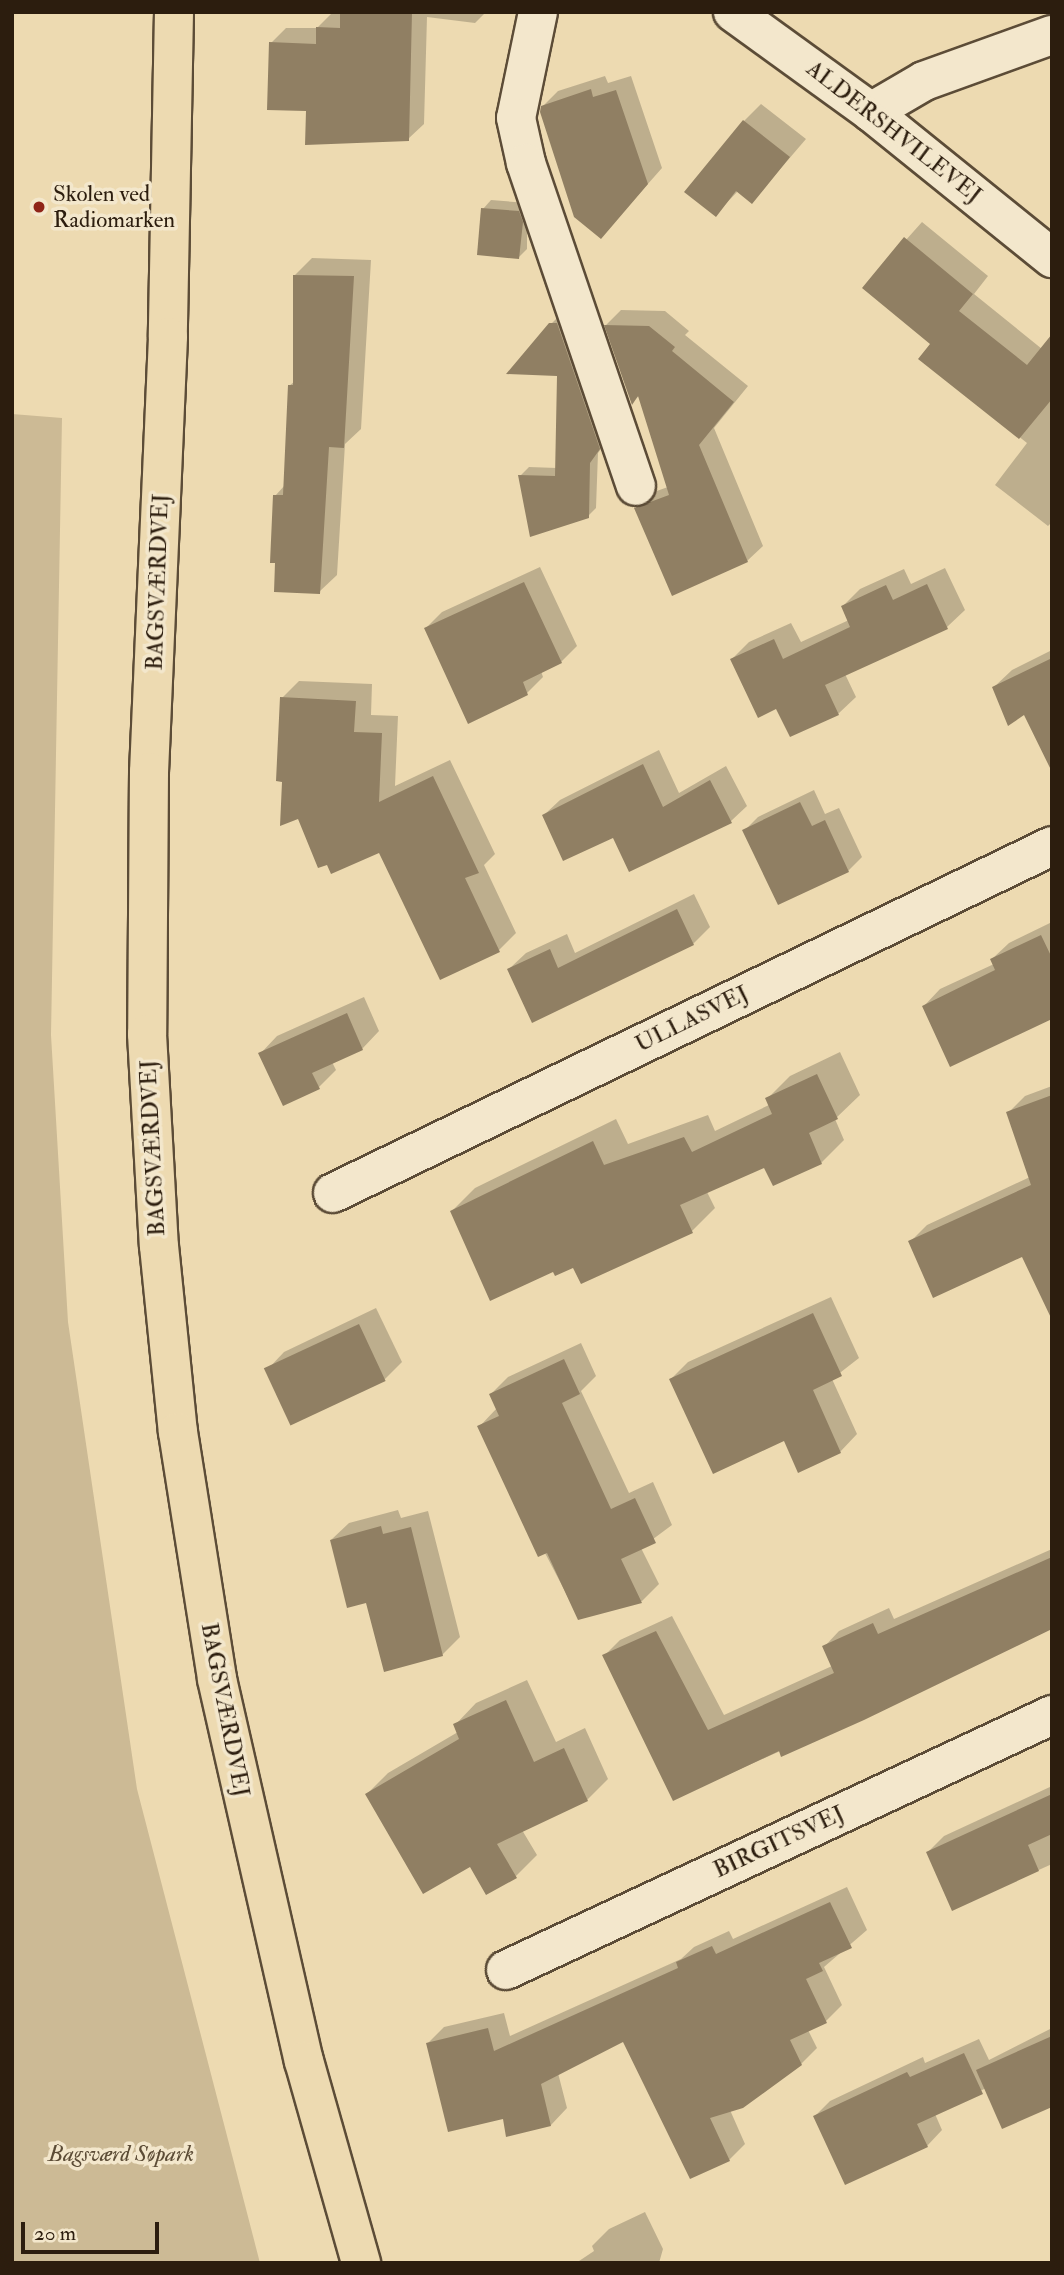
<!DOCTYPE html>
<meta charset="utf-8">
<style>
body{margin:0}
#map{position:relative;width:1064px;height:2275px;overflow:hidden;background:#eddab1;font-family:"IM FELL Double Pica",serif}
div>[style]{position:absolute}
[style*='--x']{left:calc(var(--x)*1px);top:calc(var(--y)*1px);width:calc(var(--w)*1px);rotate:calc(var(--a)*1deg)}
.green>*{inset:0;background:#ccba95}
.shadow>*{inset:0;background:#0003}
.building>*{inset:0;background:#907f63;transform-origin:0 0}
.roads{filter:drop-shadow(2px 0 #5c4c37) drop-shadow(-2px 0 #5c4c37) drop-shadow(0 2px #5c4c37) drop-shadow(0 -2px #5c4c37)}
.minor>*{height:38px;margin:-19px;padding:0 19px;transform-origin:19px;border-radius:19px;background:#f3e7cc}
.major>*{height:38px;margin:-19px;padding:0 19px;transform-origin:19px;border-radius:19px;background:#eddab1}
.dots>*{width:19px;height:19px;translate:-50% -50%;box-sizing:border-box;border:4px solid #f3e7cc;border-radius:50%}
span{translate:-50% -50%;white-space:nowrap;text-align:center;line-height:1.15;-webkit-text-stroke:7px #f3e7cc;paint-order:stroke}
.street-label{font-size:23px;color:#2c1d0e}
.poi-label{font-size:23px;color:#2c1d0e}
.left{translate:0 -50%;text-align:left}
.park-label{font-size:23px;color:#5c4c36;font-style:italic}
.frame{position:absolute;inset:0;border:14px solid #2c1d0e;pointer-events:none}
.scale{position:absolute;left:21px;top:2222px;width:138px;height:32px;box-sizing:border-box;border:4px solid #2c1d0e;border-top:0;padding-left:9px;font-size:21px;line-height:24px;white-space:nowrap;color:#2c1d0e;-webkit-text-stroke:5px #f3e7cc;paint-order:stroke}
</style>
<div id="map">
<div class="green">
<div style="clip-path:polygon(12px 414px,62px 418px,51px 1035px,68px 1322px,137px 1789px,260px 2263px,12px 2263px)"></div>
</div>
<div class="shadow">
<div style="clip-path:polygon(333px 12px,486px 12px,475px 23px,427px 17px,424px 124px,408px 139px,307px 109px,271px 43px,286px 28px,317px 28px)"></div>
<div style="clip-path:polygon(605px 76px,608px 83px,631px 76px,662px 168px,601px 237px,543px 106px,558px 91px)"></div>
<div style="clip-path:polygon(761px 104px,806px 139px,752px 202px,738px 191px,716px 214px,744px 121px)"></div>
<div style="clip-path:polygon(491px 200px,527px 203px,527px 249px,519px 257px,483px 209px)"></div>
<div style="clip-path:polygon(922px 222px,988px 276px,974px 294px,1042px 349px,1052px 338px,1052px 522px,1048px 526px,995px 485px,1027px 443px,921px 359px,933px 344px,864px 287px)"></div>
<div style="clip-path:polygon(312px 258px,371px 260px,361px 429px,345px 444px,337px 575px,319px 592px,275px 496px,285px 485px,289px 386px,295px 381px,295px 275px)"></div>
<div style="clip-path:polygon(621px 310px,665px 311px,689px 331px,685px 335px,748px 386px,714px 428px,763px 546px,747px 561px,636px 509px,651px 493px,668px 487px,640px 395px,632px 402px,606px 325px)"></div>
<div style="clip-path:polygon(560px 315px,608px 439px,598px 453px,596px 508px,588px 516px,520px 476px,529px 467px,557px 468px,558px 374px,551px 324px)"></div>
<div style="clip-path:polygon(540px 567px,577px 646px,561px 662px,541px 671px,543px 677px,527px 693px,469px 721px,426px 628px,442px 612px)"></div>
<div style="clip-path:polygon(945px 568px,965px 610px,947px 627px,845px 674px,856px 697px,838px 714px,777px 707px,732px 659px,749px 642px,791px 623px,801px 642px,849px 620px,843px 606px,860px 589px,904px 569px,911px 584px)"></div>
<div style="clip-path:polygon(1052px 650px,1052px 768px,1024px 712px,994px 687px,1012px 670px)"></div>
<div style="clip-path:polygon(299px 681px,372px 684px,371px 715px,398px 716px,395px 786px,450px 760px,495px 854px,484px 865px,516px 933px,499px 950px,380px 851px,282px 698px)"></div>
<div style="clip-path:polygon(659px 750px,679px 793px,726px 766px,747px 806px,731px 821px,614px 836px,544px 815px,560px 800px)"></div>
<div style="clip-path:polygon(814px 790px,825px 814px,839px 808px,862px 857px,848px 871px,744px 831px,758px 817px)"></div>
<div style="clip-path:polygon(694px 894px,710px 927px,693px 944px,533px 1021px,509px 969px,526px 953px,567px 934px,575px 953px)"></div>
<div style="clip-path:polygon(1052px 922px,1052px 1017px,924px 1006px,940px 989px,994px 964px,992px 959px,1009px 943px)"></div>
<div style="clip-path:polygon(364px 997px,379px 1031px,362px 1049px,332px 1062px,336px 1070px,319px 1087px,260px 1054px,277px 1036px)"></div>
<div style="clip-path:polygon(840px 1052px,860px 1095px,835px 1119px,844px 1140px,821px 1163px,765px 1166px,707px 1192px,715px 1208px,692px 1231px,573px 1266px,452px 1211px,475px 1188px,616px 1119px,628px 1144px,708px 1115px,715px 1131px,769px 1105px,767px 1099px,790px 1076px)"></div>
<div style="clip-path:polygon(1052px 1086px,1052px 1316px,1023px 1254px,910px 1242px,927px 1225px,1030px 1177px,1008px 1113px,1025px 1096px)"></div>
<div style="clip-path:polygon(831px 1297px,859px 1358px,832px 1379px,857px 1434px,840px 1452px,785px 1439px,671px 1379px,688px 1362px)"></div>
<div style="clip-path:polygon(376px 1308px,402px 1362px,385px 1379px,267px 1370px,284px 1352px)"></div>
<div style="clip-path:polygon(581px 1343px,596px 1376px,581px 1391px,629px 1493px,653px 1482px,672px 1525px,641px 1548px,659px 1584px,642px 1601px,579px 1618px,479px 1427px,497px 1408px,491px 1394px,508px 1377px)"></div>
<div style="clip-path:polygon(398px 1510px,401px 1518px,428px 1511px,460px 1637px,442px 1655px,331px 1540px,349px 1523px)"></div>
<div style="clip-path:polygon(1052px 1549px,1052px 1628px,674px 1799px,604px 1656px,620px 1640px,672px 1616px,724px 1715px,832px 1666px,824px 1647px,839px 1631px,889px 1608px,894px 1619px)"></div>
<div style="clip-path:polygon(527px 1680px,556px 1742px,585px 1728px,608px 1779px,587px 1800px,522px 1830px,537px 1855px,516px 1876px,471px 1865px,367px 1794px,388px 1773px,458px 1732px,455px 1725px,476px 1703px)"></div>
<div style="clip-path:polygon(1052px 1786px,1052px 1864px,953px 1909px,928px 1852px,944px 1836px)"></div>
<div style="clip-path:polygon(847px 1887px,867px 1930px,824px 1967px,842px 2005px,826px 2021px,808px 2030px,817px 2048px,801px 2064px,730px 2110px,745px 2144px,729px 2160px,624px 2039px,558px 2073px,567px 2108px,551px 2125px,504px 2117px,428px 2043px,444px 2027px,504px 2013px,510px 2036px,681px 1959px,694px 1947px,729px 1931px,733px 1939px)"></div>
<div style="clip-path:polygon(1052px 2028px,1052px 2105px,986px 2088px,935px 2114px,942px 2130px,927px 2146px,815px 2116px,830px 2101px,923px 2057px,925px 2063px,979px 2039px,989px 2060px)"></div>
<div style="clip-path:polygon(645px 2212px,663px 2249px,659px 2263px,576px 2263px,594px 2251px,592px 2246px,609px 2229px)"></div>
</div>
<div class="building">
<div style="clip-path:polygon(340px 12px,412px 12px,409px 141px,305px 145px,306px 111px,267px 110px,269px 42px,316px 44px,316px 27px,340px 28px)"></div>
<div style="clip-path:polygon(591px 89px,593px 97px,616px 90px,648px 184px,601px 239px,574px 217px,540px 112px,541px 106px)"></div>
<div style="clip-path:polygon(743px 120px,790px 157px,752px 204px,736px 191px,716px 217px,684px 192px)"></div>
<div style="clip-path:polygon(481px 208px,519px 211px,523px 222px,519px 259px,477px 255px)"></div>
<div style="clip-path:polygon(904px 237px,973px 294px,959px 311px,1027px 365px,1052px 334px,1052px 399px,1019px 439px,918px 359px,930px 344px,862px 288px)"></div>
<div style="clip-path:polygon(293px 275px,354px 276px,344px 448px,329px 447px,320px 594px,274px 592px,275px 563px,270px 563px,273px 495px,283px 495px,288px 385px,293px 385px)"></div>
<div style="clip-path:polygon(549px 323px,557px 323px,600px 449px,590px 463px,589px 518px,530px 537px,518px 475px,555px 476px,557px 376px,506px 374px)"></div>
<div style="clip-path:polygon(604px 325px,649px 326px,675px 347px,672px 351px,734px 402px,699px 445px,748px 562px,672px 596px,634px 508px,669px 495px,638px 396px,632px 405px)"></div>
<div style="clip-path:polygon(524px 582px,562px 663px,523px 682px,528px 695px,468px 724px,424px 628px)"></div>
<div style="clip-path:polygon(927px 584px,948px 629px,825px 685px,839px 715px,790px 737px,776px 709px,758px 718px,730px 659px,774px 639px,783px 659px,850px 627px,841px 606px,886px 585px,893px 600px)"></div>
<div style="clip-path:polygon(1052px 658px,1052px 772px,1024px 715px,1008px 726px,992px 687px)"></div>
<div style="clip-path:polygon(280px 697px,356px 701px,354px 732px,382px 733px,379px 802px,433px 776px,479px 873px,465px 878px,500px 952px,440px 980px,379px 853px,331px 874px,327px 865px,318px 868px,298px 819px,280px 826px,282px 782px,276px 781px)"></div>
<div style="clip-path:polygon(643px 764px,663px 807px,710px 780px,732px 823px,629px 872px,613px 838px,563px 861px,542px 815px)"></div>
<div style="clip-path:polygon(800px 802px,812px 826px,825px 820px,849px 872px,778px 905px,742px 830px)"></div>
<div style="clip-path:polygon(677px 909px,694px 945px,532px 1023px,507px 969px,550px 949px,558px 968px)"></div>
<div style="clip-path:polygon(1041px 935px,1052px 958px,1052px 1019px,950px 1067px,922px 1006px,995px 970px,990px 959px)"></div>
<div style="clip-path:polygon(347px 1013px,363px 1050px,312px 1073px,320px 1089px,283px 1106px,258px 1053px)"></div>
<div style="clip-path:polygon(817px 1074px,838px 1119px,809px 1133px,822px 1164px,773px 1186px,764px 1168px,680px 1205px,693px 1233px,581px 1284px,573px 1268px,555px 1276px,553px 1272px,490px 1301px,450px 1211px,593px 1141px,604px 1165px,684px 1137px,692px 1152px,772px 1114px,765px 1098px)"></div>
<div style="clip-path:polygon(1052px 1095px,1052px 1320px,1022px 1257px,933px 1298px,908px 1241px,1031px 1185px,1006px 1112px)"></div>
<div style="clip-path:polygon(813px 1313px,842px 1376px,813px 1390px,841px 1453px,798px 1473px,784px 1441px,713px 1474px,669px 1379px)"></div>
<div style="left:359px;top:1324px;width:63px;height:105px;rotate:65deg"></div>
<div style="clip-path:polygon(564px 1359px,580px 1394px,562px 1403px,611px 1509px,635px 1498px,656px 1543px,621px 1559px,642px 1603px,578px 1620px,547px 1553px,538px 1557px,477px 1426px,499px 1416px,489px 1394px)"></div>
<div style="clip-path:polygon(381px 1526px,383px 1534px,411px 1527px,443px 1656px,384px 1672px,366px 1603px,347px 1608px,330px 1540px)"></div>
<div style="clip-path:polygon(1052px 1557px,1052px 1629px,864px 1720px,781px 1757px,779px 1751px,673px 1801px,602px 1655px,656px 1631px,708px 1730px,834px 1673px,822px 1646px,873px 1623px,878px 1634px)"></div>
<div style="clip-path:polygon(506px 1700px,534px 1762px,564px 1748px,588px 1801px,497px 1844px,517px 1878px,486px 1895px,470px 1867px,423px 1894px,365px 1794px,459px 1739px,453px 1724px)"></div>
<div style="clip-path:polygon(1052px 1794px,1052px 1834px,1028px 1845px,1039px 1871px,952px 1911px,926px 1852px)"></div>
<div style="clip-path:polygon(830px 1902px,852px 1948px,819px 1963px,823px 1971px,806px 1979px,827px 2023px,790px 2040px,802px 2065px,743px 2108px,710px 2118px,730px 2161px,690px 2179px,623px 2042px,541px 2084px,551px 2126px,506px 2137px,503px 2119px,448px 2132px,426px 2043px,488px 2028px,494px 2051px,678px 1968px,676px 1962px,712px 1946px,716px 1954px)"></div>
<div style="clip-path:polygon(1052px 2036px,1052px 2107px,1002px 2129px,976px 2070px)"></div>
<div style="clip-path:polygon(964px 2053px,983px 2094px,917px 2124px,928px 2147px,845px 2185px,813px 2116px,907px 2072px,910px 2077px)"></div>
</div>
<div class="roads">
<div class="minor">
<div style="--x:538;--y:12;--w:108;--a:101.7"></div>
<div style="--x:516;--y:118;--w:46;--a:77.5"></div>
<div style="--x:526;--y:163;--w:341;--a:71.2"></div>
<div style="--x:733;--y:12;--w:170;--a:35.9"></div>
<div style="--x:871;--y:112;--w:233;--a:38.9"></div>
<div style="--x:871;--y:112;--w:61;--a:-30.3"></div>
<div style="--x:924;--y:81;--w:136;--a:-19.8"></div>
<div style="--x:333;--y:1193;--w:798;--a:-25.76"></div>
<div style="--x:506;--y:1970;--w:603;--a:-25.03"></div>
</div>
<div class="major">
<div style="--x:174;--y:12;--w:325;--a:91.1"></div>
<div style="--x:168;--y:337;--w:435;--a:92.5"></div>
<div style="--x:149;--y:772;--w:262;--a:90.4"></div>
<div style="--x:147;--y:1034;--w:212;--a:86.8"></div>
<div style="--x:159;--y:1246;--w:187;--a:84.2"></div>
<div style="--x:178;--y:1432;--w:250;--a:81"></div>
<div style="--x:217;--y:1679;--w:392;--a:77.2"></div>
<div style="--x:304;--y:2061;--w:210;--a:74.2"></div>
</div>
</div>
<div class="dots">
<div style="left:39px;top:207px;background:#8f2418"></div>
</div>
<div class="street-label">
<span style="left:894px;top:132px;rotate:38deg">ALDERSHVILEVEJ</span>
<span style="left:158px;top:582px;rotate:-88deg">BAGSVÆRDVEJ</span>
<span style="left:692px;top:1019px;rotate:-26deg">ULLASVEJ</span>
<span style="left:153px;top:1148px;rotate:-93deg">BAGSVÆRDVEJ</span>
<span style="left:225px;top:1710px;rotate:79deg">BAGSVÆRDVEJ</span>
<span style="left:779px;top:1842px;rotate:-25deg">BIRGITSVEJ</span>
</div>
<div class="poi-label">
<span class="left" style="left:53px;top:207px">Skolen ved<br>Radiomarken</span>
</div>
<div class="park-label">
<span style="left:121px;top:2154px">Bagsværd Søpark</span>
</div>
<div class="frame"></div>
<div class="scale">20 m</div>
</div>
